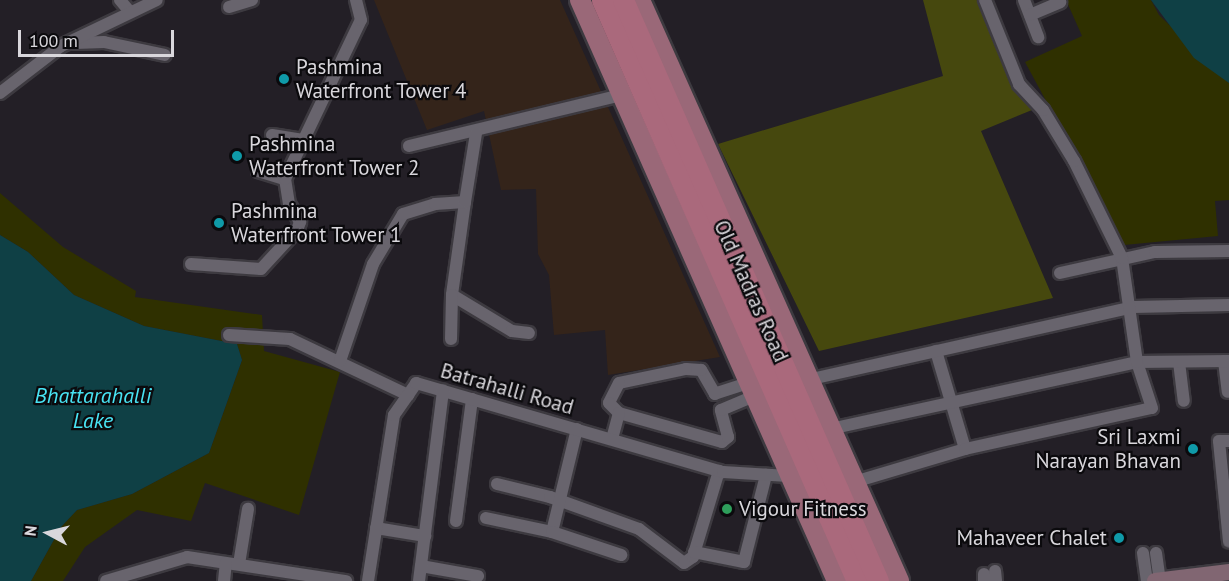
<!DOCTYPE html>
<style>
body{margin:0}
#map{position:relative;width:1229px;height:581px;overflow:hidden;background:#231f26;font-family:"PT Sans",sans-serif}
div>[style]{position:absolute}
[style*='--x']{left:calc(var(--x)*1px);top:calc(var(--y)*1px);width:calc(var(--w)*1px);rotate:calc(var(--a)*1deg)}
.industrial>*{inset:0;background:#34241a}
.green>*{inset:0;background:#2f3000}
.forest>*{inset:0;background:#46480e}
.water>*{inset:0;background:#0f4045}
.roads{filter:drop-shadow(2px 0 #3d3a40) drop-shadow(-2px 0 #3d3a40) drop-shadow(0 2px #3d3a40) drop-shadow(0 -2px #3d3a40)}
.minor>*{height:12px;margin:-6px;padding:0 6px;transform-origin:6px;border-radius:6px;background:#68646d}
.secondary>*{height:16px;margin:-8px;padding:0 8px;transform-origin:8px;border-radius:8px;background:#816672}
.primary>*{height:20px;margin:-10px;padding:0 10px;transform-origin:10px;border-radius:10px;background:#9a6878}
.trunk>*{height:21px;margin:-10.5px;padding:0 10.5px;transform-origin:10.5px;border-radius:10.5px;background:#aa697c}
.dots>*{width:16px;height:16px;translate:-50% -50%;box-sizing:border-box;border:3px solid #0b0a0d;border-radius:50%}
span{translate:-50% -50%;white-space:nowrap;text-align:center;line-height:1.15;-webkit-text-stroke:4.5px #0b0a0d;paint-order:stroke}
.poi-label{font-size:21px;color:#d9d7dc}
.left{translate:0 -50%;text-align:left}
.right{translate:-100% -50%;text-align:right}
.street-label{font-size:21px;color:#d9d7dc}
.water-label{font-size:22px;color:#48e3f3;font-style:italic}
.north{position:absolute;left:18px;top:503px;width:60px;height:60px;-webkit-text-stroke:4px #0b0a0d;paint-order:stroke;rotate:277deg;font-size:16px;font-weight:700;line-height:24px;text-align:center;color:#d9d7dc}
.north::after{content:'';display:block;margin:auto;width:21px;height:27px;background:#d9d7dc;clip-path:polygon(50% 0,100% 100%,50% 72%,0 100%)}
.scale{position:absolute;left:18px;top:30px;width:156px;height:27px;box-sizing:border-box;border:3px solid #d9d7dc;border-top:0;padding-left:8px;font-size:18px;line-height:21px;white-space:nowrap;color:#d9d7dc;-webkit-text-stroke:4px #0b0a0d;paint-order:stroke}
</style>
<div id="map">
<div class="industrial">
<div style="clip-path:polygon(374px 0,560px 0,720px 357px,608px 375px,605px 330px,554px 335px,549px 275px,538px 254px,536px 189px,501px 190px,484px 111px,427px 130px)"></div>
</div>
<div class="green">
<div style="clip-path:polygon(1066px 0,1151px 0,1159px 15px,1229px 83px,1229px 200px,1215px 201px,1218px 236px,1124px 245px,1025px 62px,1082px 36px)"></div>
<div style="clip-path:polygon(0 193px,63px 247px,136px 291px,135px 297px,262px 315px,264px 351px,340px 372px,299px 515px,205px 483px,191px 521px,137px 510px,85px 547px,63px 581px,31px 581px,61px 527px,77px 510px,132px 494px,209px 453px,242px 360px,237px 344px,144px 326px,74px 295px,28px 252px,0 235px)"></div>
</div>
<div class="forest">
<div style="clip-path:polygon(923px 0,986px 0,1032px 110px,981px 131px,1053px 298px,819px 351px,718px 144px,943px 76px)"></div>
</div>
<div class="water">
<div style="clip-path:polygon(1151px 0,1229px 0,1229px 83px,1194px 58px)"></div>
<div style="clip-path:polygon(0 235px,28px 252px,74px 295px,144px 326px,237px 344px,242px 360px,209px 453px,132px 494px,77px 510px,61px 527px,31px 581px,0 581px)"></div>
</div>
<div class="roads">
<div class="minor">
<div style="--x:120;--y:0;--w:16;--a:50"></div>
<div style="--x:1024;--y:0;--w:40;--a:69"></div>
<div style="--x:229;--y:7;--w:24;--a:-17"></div>
<div style="--x:1030;--y:15;--w:33;--a:-23"></div>
<div style="--x:75;--y:43;--w:29;--a:-2"></div>
<div style="--x:104;--y:42;--w:62;--a:12"></div>
<div style="--x:0;--y:93;--w:77;--a:-37.6"></div>
<div style="--x:61;--y:46;--w:106;--a:-25.6"></div>
<div style="--x:272;--y:135;--w:33;--a:9"></div>
<div style="--x:409;--y:146;--w:219;--a:-13.5"></div>
<div style="--x:258;--y:171;--w:28;--a:17"></div>
<div style="--x:465;--y:202;--w:94;--a:98"></div>
<div style="--x:452;--y:295;--w:70;--a:31"></div>
<div style="--x:512;--y:331;--w:17;--a:7"></div>
<div style="--x:191;--y:264;--w:70;--a:4.1"></div>
<div style="--x:261;--y:269;--w:53;--a:-47.3"></div>
<div style="--x:297;--y:230;--w:9;--a:-69"></div>
<div style="--x:300;--y:222;--w:21;--a:-121"></div>
<div style="--x:289;--y:204;--w:25;--a:-99"></div>
<div style="--x:285;--y:179;--w:176;--a:-64.5"></div>
<div style="--x:361;--y:20;--w:21;--a:-104"></div>
<div style="--x:1060;--y:273;--w:97;--a:-12.5"></div>
<div style="--x:1155;--y:252;--w:74;--a:-0.8"></div>
<div style="--x:229;--y:335;--w:61;--a:3.8"></div>
<div style="--x:290;--y:339;--w:131;--a:25.4"></div>
<div style="--x:451;--y:339;--w:44;--a:-88.7"></div>
<div style="--x:936;--y:351;--w:102;--a:73.5"></div>
<div style="--x:340;--y:361;--w:102;--a:-71.2"></div>
<div style="--x:373;--y:264;--w:58;--a:-59"></div>
<div style="--x:403;--y:214;--w:34;--a:-17"></div>
<div style="--x:435;--y:204;--w:30;--a:-4"></div>
<div style="--x:465;--y:202;--w:70;--a:-80.9"></div>
<div style="--x:1224;--y:361;--w:31;--a:83"></div>
<div style="--x:1179;--y:362;--w:39;--a:83"></div>
<div style="--x:807;--y:380;--w:334;--a:-12.6"></div>
<div style="--x:1133;--y:307;--w:96;--a:-1.2"></div>
<div style="--x:748;--y:383;--w:35;--a:162"></div>
<div style="--x:715;--y:394;--w:28;--a:-120"></div>
<div style="--x:701;--y:370;--w:15;--a:-176"></div>
<div style="--x:686;--y:369;--w:68;--a:168.2"></div>
<div style="--x:619;--y:383;--w:22;--a:117"></div>
<div style="--x:609;--y:403;--w:14;--a:45"></div>
<div style="--x:619;--y:413;--w:107;--a:15.7"></div>
<div style="--x:722;--y:442;--w:8;--a:-40"></div>
<div style="--x:728;--y:437;--w:28;--a:-105"></div>
<div style="--x:721;--y:410;--w:36;--a:-23"></div>
<div style="--x:830;--y:429;--w:314;--a:-12.3"></div>
<div style="--x:1137;--y:362;--w:92;--a:-0.6"></div>
<div style="--x:612;--y:439;--w:27;--a:-75"></div>
<div style="--x:1229;--y:441;--w:10;--a:180"></div>
<div style="--x:1219;--y:441;--w:101;--a:84.3"></div>
<div style="--x:854;--y:482;--w:116;--a:-16.6"></div>
<div style="--x:965;--y:449;--w:191;--a:-12.4"></div>
<div style="--x:1152;--y:408;--w:48;--a:-108.1"></div>
<div style="--x:1137;--y:362;--w:105;--a:-98.2"></div>
<div style="--x:1122;--y:258;--w:108;--a:-116.3"></div>
<div style="--x:1074;--y:161;--w:60;--a:-121.3"></div>
<div style="--x:1043;--y:110;--w:35;--a:-133"></div>
<div style="--x:1019;--y:84;--w:91;--a:-112"></div>
<div style="--x:497;--y:484;--w:55;--a:13.8"></div>
<div style="--x:550;--y:497;--w:95;--a:19.8"></div>
<div style="--x:639;--y:529;--w:56;--a:37.1"></div>
<div style="--x:684;--y:563;--w:11;--a:-34"></div>
<div style="--x:693;--y:557;--w:90;--a:-73.2"></div>
<div style="--x:486;--y:518;--w:67;--a:12"></div>
<div style="--x:552;--y:532;--w:106;--a:-76.4"></div>
<div style="--x:456;--y:521;--w:123;--a:-82.5"></div>
<div style="--x:376;--y:528;--w:50;--a:9.3"></div>
<div style="--x:552;--y:532;--w:73;--a:18.4"></div>
<div style="--x:694;--y:552;--w:51;--a:11.3"></div>
<div style="--x:744;--y:562;--w:90;--a:-75.8"></div>
<div style="--x:1143;--y:553;--w:28;--a:82"></div>
<div style="--x:1156;--y:553;--w:27;--a:82"></div>
<div style="--x:239;--y:564;--w:56;--a:-80.7"></div>
<div style="--x:421;--y:566;--w:58;--a:10"></div>
<div style="--x:995;--y:571;--w:10;--a:84"></div>
<div style="--x:984;--y:574;--w:7;--a:90"></div>
<div style="--x:106;--y:581;--w:84;--a:-16.5"></div>
<div style="--x:187;--y:557;--w:161;--a:8.6"></div>
<div style="--x:224;--y:581;--w:18;--a:-84"></div>
<div style="--x:368;--y:581;--w:168;--a:-81.1"></div>
<div style="--x:394;--y:415;--w:39;--a:-55"></div>
<div style="--x:416;--y:383;--w:320;--a:16.2"></div>
<div style="--x:723;--y:472;--w:65;--a:3.5"></div>
<div style="--x:419;--y:581;--w:192;--a:-82.8"></div>
</div>
<div class="secondary">
<div style="--x:1155;--y:581;--w:75;--a:-6.9"></div>
</div>
<div class="primary">
<div style="--x:580;--y:0;--w:635;--a:66.14"></div>
<div style="--x:640;--y:0;--w:636;--a:65.97"></div>
</div>
<div class="trunk">
<div style="--x:602;--y:0;--w:634;--a:66.3"></div>
<div style="--x:623;--y:0;--w:634;--a:66.3"></div>
</div>
</div>
<div class="dots">
<div style="left:284px;top:79px;background:#0f9aa8"></div>
<div style="left:237px;top:156px;background:#0f9aa8"></div>
<div style="left:219px;top:223px;background:#0f9aa8"></div>
<div style="left:1193px;top:449px;background:#0f9aa8"></div>
<div style="left:727px;top:509px;background:#2e9e5b"></div>
<div style="left:1119px;top:538px;background:#0f9aa8"></div>
</div>
<div class="poi-label">
<span class="left" style="left:296px;top:79px">Pashmina<br>Waterfront Tower 4</span>
<span class="left" style="left:249px;top:156px">Pashmina<br>Waterfront Tower 2</span>
<span class="left" style="left:231px;top:223px">Pashmina<br>Waterfront Tower 1</span>
<span class="right" style="left:1181px;top:449px">Sri Laxmi<br>Narayan Bhavan</span>
<span class="left" style="left:739px;top:509px">Vigour Fitness</span>
<span class="right" style="left:1107px;top:538px">Mahaveer Chalet</span>
</div>
<div class="street-label">
<span style="left:751px;top:291px;rotate:66deg">Old Madras Road</span>
<span style="left:507px;top:389px;rotate:16deg">Batrahalli Road</span>
</div>
<div class="water-label">
<span style="left:93px;top:408px">Bhattarahalli<br>Lake</span>
</div>
<div class="north">N</div>
<div class="scale">100 m</div>
</div>
